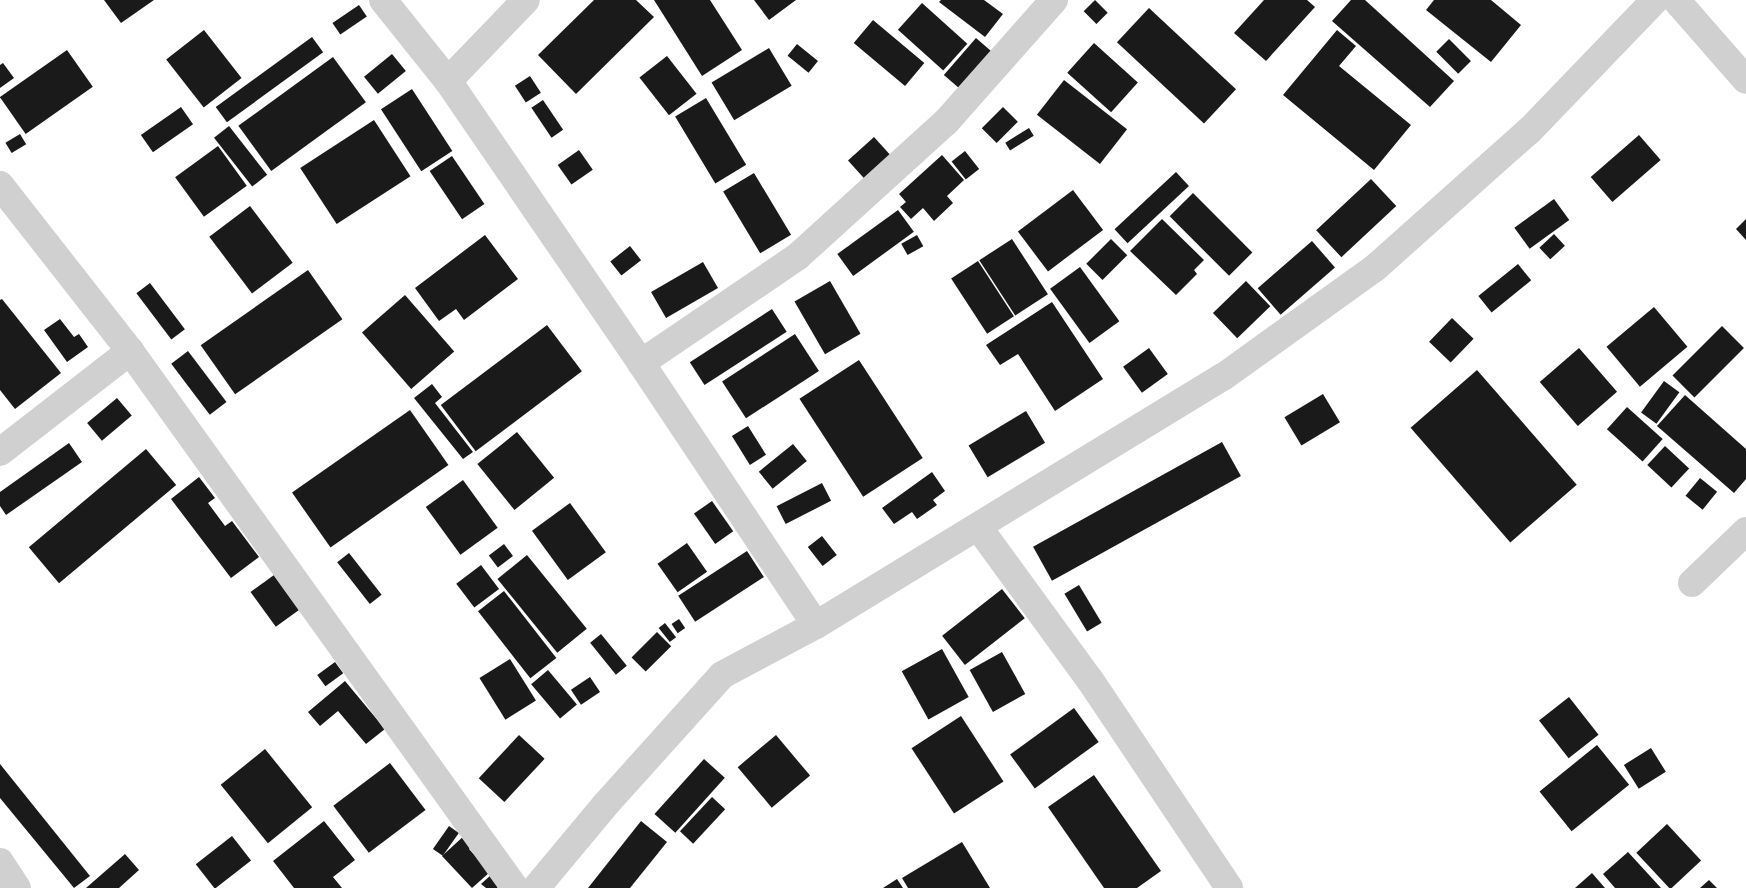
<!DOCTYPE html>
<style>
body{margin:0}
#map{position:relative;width:1746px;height:888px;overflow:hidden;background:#fff;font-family:"PT Sans",sans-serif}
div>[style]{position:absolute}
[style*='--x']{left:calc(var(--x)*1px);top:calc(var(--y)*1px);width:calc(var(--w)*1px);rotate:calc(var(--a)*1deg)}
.building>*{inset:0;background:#1a1a1a;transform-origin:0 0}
.minor>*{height:28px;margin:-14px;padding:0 14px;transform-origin:14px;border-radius:14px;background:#d0d0d0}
span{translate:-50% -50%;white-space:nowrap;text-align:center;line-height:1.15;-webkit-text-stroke:5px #fff;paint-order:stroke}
</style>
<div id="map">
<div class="building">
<div style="clip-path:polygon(104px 0,154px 0,121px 23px)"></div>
<div style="clip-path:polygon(594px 0,636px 0,654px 17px,576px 94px,538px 55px)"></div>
<div style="clip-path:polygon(654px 0,710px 0,742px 50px,702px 76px)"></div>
<div style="clip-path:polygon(754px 0,796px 0,769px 20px)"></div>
<div style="clip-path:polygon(941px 0,984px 0,1003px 14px,985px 37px,939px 2px)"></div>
<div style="left:1095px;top:0;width:18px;height:16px;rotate:45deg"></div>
<div style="clip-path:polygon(1264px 0,1307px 0,1315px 7px,1266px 61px,1234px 33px)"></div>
<div style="clip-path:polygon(1351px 0,1365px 0,1454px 81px,1430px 107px,1332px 21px)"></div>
<div style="clip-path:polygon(1434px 0,1491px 0,1521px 25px,1491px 62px,1426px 10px)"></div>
<div style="left:922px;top:3px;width:61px;height:36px;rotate:42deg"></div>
<div style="left:359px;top:5px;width:14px;height:32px;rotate:56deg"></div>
<div style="left:1149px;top:8px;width:119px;height:47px;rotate:43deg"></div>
<div style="left:873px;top:20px;width:67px;height:30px;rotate:40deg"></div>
<div style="left:204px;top:30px;width:61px;height:48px;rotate:52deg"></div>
<div style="clip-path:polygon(1337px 30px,1356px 46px,1339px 66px,1411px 125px,1374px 170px,1283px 95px)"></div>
<div style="left:312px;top:37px;width:19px;height:119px;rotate:54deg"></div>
<div style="left:976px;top:38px;width:23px;height:49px;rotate:41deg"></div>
<div style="left:1449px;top:39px;width:31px;height:18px;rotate:45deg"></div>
<div style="left:1094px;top:43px;width:59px;height:40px;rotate:42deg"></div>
<div style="left:797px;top:44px;width:27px;height:15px;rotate:39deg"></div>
<div style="left:769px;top:48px;width:44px;height:67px;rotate:59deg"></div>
<div style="left:67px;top:50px;width:45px;height:82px;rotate:55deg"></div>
<div style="left:392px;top:54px;width:22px;height:36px;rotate:51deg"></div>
<div style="left:667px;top:56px;width:48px;height:35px;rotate:52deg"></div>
<div style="left:333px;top:57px;width:56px;height:117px;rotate:54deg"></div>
<div style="clip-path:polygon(3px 63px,14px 78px,0 88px,0 65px)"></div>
<div style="left:530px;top:76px;width:20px;height:18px;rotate:57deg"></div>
<div style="left:1064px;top:80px;width:80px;height:44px;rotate:38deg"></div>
<div style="left:412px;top:89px;width:74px;height:37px;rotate:57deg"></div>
<div style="left:706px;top:98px;width:78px;height:36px;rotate:59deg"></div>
<div style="left:543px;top:100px;width:36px;height:14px;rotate:56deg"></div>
<div style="left:181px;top:107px;width:21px;height:49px;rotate:55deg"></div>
<div style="left:1003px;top:107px;width:21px;height:30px;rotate:45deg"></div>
<div style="left:374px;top:120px;width:67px;height:88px;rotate:57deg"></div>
<div style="left:229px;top:126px;width:62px;height:19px;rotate:52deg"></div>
<div style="left:1029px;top:128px;width:9px;height:28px;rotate:58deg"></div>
<div style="left:20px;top:134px;width:12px;height:17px;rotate:59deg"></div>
<div style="left:1639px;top:135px;width:33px;height:64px;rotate:49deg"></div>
<div style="left:874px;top:137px;width:25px;height:35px;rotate:48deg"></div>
<div style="left:218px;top:146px;width:49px;height:53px;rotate:54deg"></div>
<div style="left:579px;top:150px;width:24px;height:26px;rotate:55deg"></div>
<div style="left:965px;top:151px;width:23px;height:17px;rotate:52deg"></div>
<div style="clip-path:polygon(942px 155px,964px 180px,947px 196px,953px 203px,934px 221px,923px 208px,911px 219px,900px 207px,906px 202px,899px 194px)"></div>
<div style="left:452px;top:156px;width:58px;height:27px;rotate:56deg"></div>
<div style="left:1176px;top:172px;width:19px;height:84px;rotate:47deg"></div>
<div style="left:754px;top:173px;width:72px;height:36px;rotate:59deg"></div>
<div style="left:1371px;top:179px;width:37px;height:75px;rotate:47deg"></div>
<div style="left:1073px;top:190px;width:50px;height:69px;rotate:53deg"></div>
<div style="left:1193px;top:193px;width:84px;height:33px;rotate:45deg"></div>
<div style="left:1554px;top:199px;width:26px;height:49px;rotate:54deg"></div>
<div style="left:250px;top:206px;width:71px;height:51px;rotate:53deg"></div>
<div style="left:898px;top:210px;width:27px;height:75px;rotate:54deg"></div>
<div style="clip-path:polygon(1162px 219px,1204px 260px,1194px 270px,1197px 274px,1176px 295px,1130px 251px)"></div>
<div style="clip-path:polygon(1746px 219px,1746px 240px,1736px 229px)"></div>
<div style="left:1554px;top:234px;width:16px;height:20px;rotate:47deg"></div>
<div style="clip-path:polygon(485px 235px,518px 279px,464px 320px,456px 309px,439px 321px,415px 288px)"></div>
<div style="left:917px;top:235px;width:13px;height:18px;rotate:61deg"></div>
<div style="left:1012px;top:239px;width:66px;height:39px;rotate:57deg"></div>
<div style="left:1111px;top:239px;width:23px;height:35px;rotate:45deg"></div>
<div style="left:1312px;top:241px;width:35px;height:72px;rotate:49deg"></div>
<div style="left:630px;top:246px;width:18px;height:25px;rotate:52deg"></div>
<div style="left:978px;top:261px;width:66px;height:32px;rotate:57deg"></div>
<div style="left:703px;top:262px;width:30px;height:60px;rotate:60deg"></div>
<div style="left:1518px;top:264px;width:21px;height:51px;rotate:51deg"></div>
<div style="left:1080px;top:267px;width:67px;height:37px;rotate:54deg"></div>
<div style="left:308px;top:270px;width:60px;height:131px;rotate:55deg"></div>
<div style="left:830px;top:281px;width:61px;height:41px;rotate:60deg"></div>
<div style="left:1246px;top:281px;width:35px;height:46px;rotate:46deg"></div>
<div style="left:150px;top:283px;width:58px;height:17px;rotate:53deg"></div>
<div style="left:405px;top:295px;width:75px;height:57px;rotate:49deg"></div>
<div style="clip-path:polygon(2px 299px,61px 373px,15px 409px,0 390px,0 300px)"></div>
<div style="clip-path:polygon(1052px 302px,1103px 379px,1055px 411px,1018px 354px,1000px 365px,986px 345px)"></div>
<div style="left:1654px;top:307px;width:52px;height:62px;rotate:50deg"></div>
<div style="left:772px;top:309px;width:27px;height:98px;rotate:57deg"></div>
<div style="left:1452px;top:318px;width:30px;height:33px;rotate:44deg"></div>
<div style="clip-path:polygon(60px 319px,74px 337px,79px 334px,88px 347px,67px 362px,44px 330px)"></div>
<div style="left:547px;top:325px;width:58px;height:133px;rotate:53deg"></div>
<div style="left:1722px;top:326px;width:31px;height:70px;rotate:45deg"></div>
<div style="left:795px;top:334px;width:44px;height:87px;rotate:57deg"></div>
<div style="left:1149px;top:348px;width:32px;height:32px;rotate:54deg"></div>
<div style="left:1579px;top:348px;width:58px;height:52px;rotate:49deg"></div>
<div style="left:188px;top:351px;width:64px;height:21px;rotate:53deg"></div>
<div style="left:859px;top:360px;width:117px;height:71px;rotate:57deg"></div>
<div style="left:1477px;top:370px;width:152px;height:88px;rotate:49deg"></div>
<div style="left:1664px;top:381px;width:19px;height:39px;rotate:36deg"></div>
<div style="clip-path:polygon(432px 384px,442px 397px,435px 403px,473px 452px,463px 459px,414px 398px)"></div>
<div style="left:1323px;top:394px;width:33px;height:45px;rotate:59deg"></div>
<div style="clip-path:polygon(1685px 395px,1746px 449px,1746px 479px,1734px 493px,1657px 426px)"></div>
<div style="left:117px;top:398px;width:23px;height:39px;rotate:50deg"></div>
<div style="left:1627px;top:407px;width:48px;height:30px;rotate:42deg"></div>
<div style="left:410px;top:410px;width:67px;height:144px;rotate:55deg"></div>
<div style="left:1026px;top:411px;width:37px;height:67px;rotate:59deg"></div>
<div style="left:748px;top:426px;width:34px;height:19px;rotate:58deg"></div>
<div style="left:517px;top:432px;width:59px;height:51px;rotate:51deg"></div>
<div style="left:1222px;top:442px;width:39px;height:216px;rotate:61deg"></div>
<div style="clip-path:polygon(69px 443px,82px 462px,6px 515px,0 506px,0 492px)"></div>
<div style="left:793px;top:444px;width:22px;height:44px;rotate:51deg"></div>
<div style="left:1665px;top:446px;width:33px;height:26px;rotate:43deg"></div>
<div style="left:146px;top:449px;width:47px;height:153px;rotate:50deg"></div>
<div style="clip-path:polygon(932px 472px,945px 491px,933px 500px,937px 505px,917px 519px,912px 512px,894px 524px,882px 508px)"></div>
<div style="clip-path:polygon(199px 477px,215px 498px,208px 503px,225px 526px,232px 521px,259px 557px,231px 578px,171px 499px)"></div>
<div style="left:1700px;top:478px;width:22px;height:23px;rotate:39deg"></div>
<div style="left:463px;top:480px;width:59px;height:46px;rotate:54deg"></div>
<div style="left:822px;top:483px;width:20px;height:51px;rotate:63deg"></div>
<div style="left:712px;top:501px;width:37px;height:22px;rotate:55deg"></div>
<div style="left:570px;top:503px;width:61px;height:47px;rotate:54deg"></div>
<div style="left:822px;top:536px;width:24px;height:18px;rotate:52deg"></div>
<div style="left:687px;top:543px;width:35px;height:36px;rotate:55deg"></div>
<div style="left:504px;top:544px;width:15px;height:19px;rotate:53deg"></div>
<div style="left:747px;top:551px;width:31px;height:82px;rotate:57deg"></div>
<div style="left:349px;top:553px;width:53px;height:15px;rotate:52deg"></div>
<div style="left:527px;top:555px;width:95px;height:38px;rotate:51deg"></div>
<div style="left:481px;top:565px;width:30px;height:31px;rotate:53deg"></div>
<div style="left:274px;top:575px;width:43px;height:29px;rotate:54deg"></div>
<div style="left:1079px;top:585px;width:44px;height:17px;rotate:59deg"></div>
<div style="left:1002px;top:589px;width:37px;height:76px;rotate:52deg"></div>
<div style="left:504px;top:591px;width:85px;height:33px;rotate:52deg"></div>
<div style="left:679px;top:619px;width:11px;height:9px;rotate:56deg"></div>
<div style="left:665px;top:623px;width:18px;height:8px;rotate:52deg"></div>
<div style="left:657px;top:632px;width:20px;height:36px;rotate:45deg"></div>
<div style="left:601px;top:634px;width:41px;height:14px;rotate:51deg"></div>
<div style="left:942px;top:649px;width:55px;height:46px;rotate:61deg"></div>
<div style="left:1002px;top:652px;width:48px;height:37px;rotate:61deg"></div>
<div style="left:510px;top:659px;width:49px;height:36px;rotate:58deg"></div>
<div style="left:335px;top:662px;width:14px;height:22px;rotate:54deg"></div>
<div style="left:548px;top:670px;width:45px;height:22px;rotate:50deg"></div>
<div style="left:590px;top:677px;width:18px;height:23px;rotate:56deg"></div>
<div style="clip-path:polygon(345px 681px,385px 729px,366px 744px,338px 711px,320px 726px,308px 712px)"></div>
<div style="left:1569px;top:697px;width:48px;height:38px;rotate:52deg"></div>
<div style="left:1074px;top:708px;width:42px;height:79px;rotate:54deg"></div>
<div style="left:961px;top:716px;width:78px;height:59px;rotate:57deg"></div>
<div style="left:519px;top:735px;width:35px;height:59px;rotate:43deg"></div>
<div style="left:776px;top:735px;width:53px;height:50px;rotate:50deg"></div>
<div style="left:1597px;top:745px;width:51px;height:74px;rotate:51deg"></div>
<div style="left:1651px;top:748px;width:28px;height:32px;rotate:58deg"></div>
<div style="left:265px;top:749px;width:75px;height:57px;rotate:51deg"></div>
<div style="left:704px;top:759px;width:28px;height:74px;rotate:42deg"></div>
<div style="left:390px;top:763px;width:59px;height:71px;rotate:53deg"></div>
<div style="clip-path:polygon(0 764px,90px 876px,74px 888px,0 798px)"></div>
<div style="clip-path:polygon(1094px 775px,1161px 871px,1137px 888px,1104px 888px,1048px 807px)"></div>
<div style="left:712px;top:797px;width:18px;height:47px;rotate:43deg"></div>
<div style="clip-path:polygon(324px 821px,355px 860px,333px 877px,342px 888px,294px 888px,273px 861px)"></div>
<div style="clip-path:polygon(641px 821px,667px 842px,630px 888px,588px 888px)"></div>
<div style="left:1667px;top:824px;width:50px;height:42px;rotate:47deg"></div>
<div style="left:449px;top:826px;width:12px;height:28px;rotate:35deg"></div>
<div style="clip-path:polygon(466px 834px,475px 843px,469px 849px,490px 872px,472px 888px,442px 856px)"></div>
<div style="left:232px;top:836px;width:31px;height:46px;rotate:52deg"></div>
<div style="clip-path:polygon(962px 842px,990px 888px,908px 888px,902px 878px)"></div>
<div style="clip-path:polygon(1628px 852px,1661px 888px,1615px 888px,1603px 874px)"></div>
<div style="clip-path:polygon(125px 854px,139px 870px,119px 888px,86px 888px)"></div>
<div style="clip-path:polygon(1592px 873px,1605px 888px,1575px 888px)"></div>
<div style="clip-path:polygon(491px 875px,500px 885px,497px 888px,486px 888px,481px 884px)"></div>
<div style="clip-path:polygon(897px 879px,903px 888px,883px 888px)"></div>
<div style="clip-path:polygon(1709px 880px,1717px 888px,1700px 888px)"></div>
</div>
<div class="minor">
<div style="--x:383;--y:0;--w:104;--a:51.3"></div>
<div style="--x:448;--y:81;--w:342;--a:55.6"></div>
<div style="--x:641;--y:363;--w:315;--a:56.3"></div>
<div style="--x:1676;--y:0;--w:106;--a:48.8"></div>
<div style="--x:448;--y:81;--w:112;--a:-46.1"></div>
<div style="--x:0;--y:185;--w:211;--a:51.9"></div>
<div style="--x:130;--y:351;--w:661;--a:54.36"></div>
<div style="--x:641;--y:363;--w:189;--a:-34.2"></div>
<div style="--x:797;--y:257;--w:201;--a:-42.2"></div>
<div style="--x:946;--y:122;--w:163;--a:-48.5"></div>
<div style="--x:0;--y:452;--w:165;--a:-37.8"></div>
<div style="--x:979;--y:528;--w:188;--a:53.9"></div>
<div style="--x:1090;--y:680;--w:250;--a:56.2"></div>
<div style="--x:1692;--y:583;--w:75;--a:-43.9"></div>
<div style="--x:0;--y:862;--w:31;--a:57"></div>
<div style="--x:536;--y:888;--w:109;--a:-50.2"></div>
<div style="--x:606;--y:804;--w:173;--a:-48"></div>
<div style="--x:722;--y:675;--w:106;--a:-28"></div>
<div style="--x:816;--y:625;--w:477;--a:-31.4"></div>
<div style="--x:1223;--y:377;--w:188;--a:-35.7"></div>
<div style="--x:1376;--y:267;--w:206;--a:-41.7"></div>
<div style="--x:1530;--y:130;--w:180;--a:-46.1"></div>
</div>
</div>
